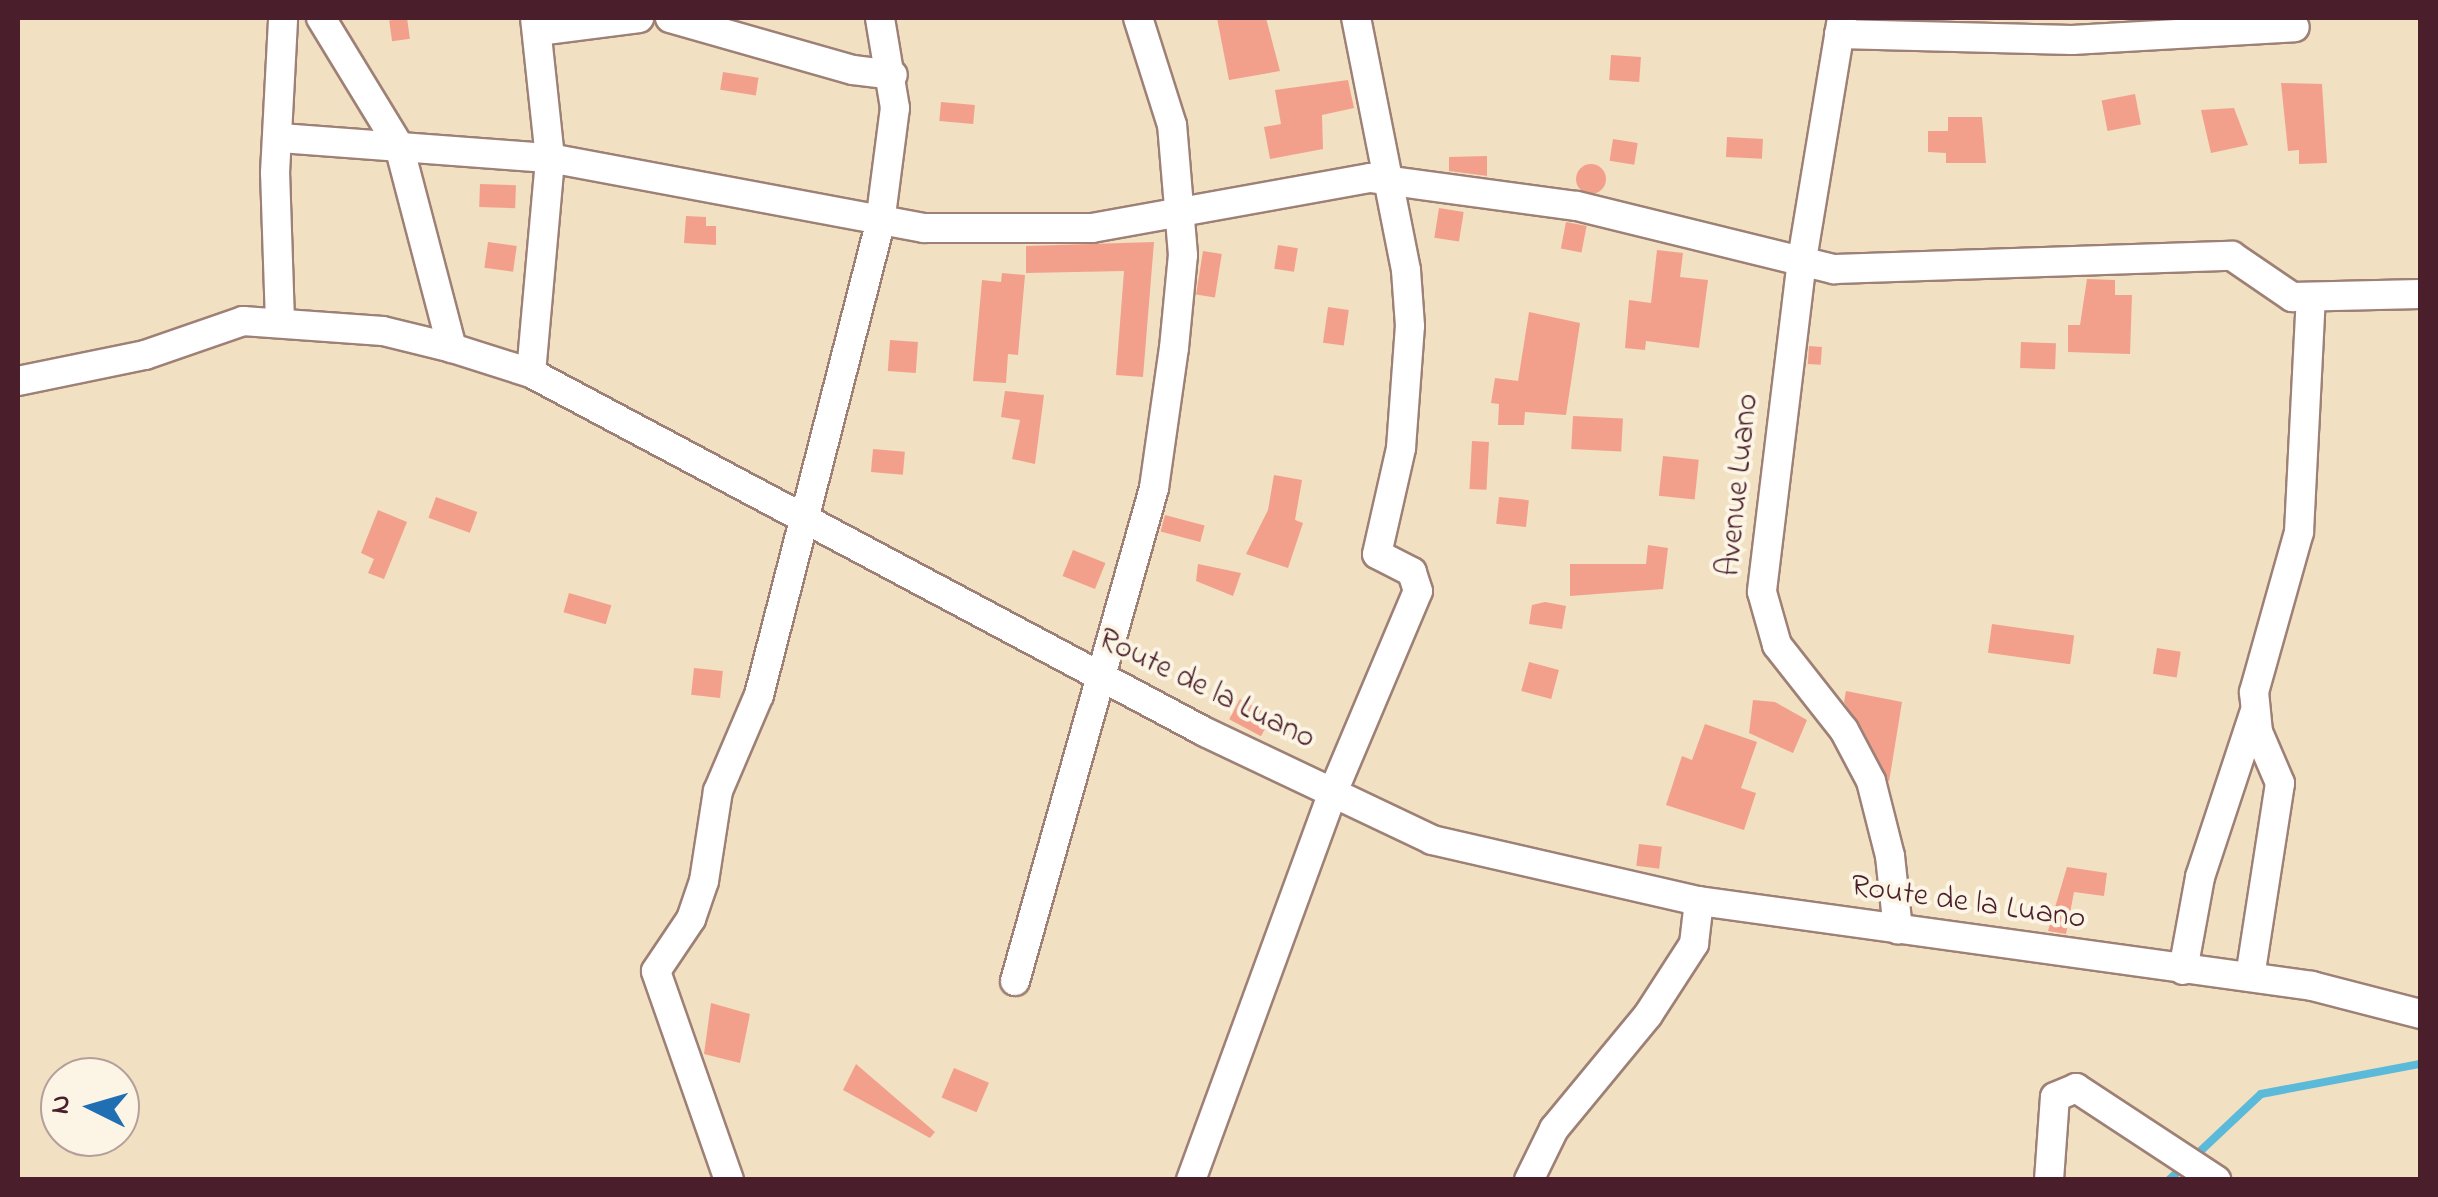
<!DOCTYPE html>
<style>
body{margin:0}
#map{position:relative;width:2438px;height:1197px;overflow:hidden;background:#f1e0c1;font-family:"Indie Flower",sans-serif}
div>[style]{position:absolute}
[style*='--x']{left:calc(var(--x)*1px);top:calc(var(--y)*1px);width:calc(var(--w)*1px);rotate:calc(var(--a)*1deg)}
.stream>*{height:8px;margin:-4px;padding:0 4px;transform-origin:4px;border-radius:4px;background:#5bb9d9}
.building>*{inset:0;background:#f2a08c;transform-origin:0 0}
.round{border-radius:50%}
.roads{filter:drop-shadow(2px 0 #9e8076) drop-shadow(-2px 0 #9e8076) drop-shadow(0 2px #9e8076) drop-shadow(0 -2px #9e8076)}
.minor>*{height:28px;margin:-14px;padding:0 14px;transform-origin:14px;border-radius:14px;background:#fff}
span{translate:-50% -50%;white-space:nowrap;text-align:center;line-height:1.15;-webkit-text-stroke:8px #fcf5e5;paint-order:stroke}
.street-label{font-size:32px;color:#4a1f2b}
.frame{position:absolute;inset:0;border:20px solid #4a1f2b;pointer-events:none}
.north{position:absolute;left:40px;top:1057px;width:100px;height:100px;box-sizing:border-box;background:#fcf5e5;border:2px solid #b59f9b;border-radius:50%;rotate:275deg;font-size:28px;font-weight:700;line-height:40px;text-align:center;color:#4a1f2b}
.north::after{content:'';display:block;margin:auto;width:35px;height:45px;background:#1f6fb2;clip-path:polygon(50% 0,100% 100%,50% 72%,0 100%)}
</style>
<div id="map">
<div class="stream">
<div style="--x:2193;--y:1158;--w:93;--a:-43.3"></div>
<div style="--x:2261;--y:1094;--w:162;--a:-10.7"></div>
<div style="--x:2169;--y:1180;--w:19;--a:-43"></div>
</div>
<div class="building">
<div style="left:407px;top:18px;width:21px;height:18px;rotate:82deg"></div>
<div style="clip-path:polygon(1217px 18px,1266px 18px,1280px 71px,1229px 80px)"></div>
<div style="left:1611px;top:55px;width:30px;height:25px;rotate:4deg"></div>
<div style="left:723px;top:72px;width:36px;height:18px;rotate:9deg"></div>
<div style="clip-path:polygon(1348px 80px,1354px 108px,1322px 115px,1323px 149px,1270px 159px,1264px 127px,1281px 124px,1275px 90px)"></div>
<div style="clip-path:polygon(2281px 83px,2322px 84px,2327px 163px,2299px 164px,2299px 150px,2288px 151px)"></div>
<div style="left:2135px;top:94px;width:31px;height:34px;rotate:79deg"></div>
<div style="left:941px;top:102px;width:34px;height:19px;rotate:5deg"></div>
<div style="clip-path:polygon(2234px 108px,2248px 145px,2211px 153px,2201px 110px)"></div>
<div style="clip-path:polygon(1948px 117px,1982px 117px,1986px 163px,1946px 163px,1946px 153px,1928px 152px,1928px 131px,1948px 131px)"></div>
<div style="left:1727px;top:137px;width:36px;height:20px;rotate:3deg"></div>
<div style="left:1613px;top:139px;width:25px;height:22px;rotate:9deg"></div>
<div style="clip-path:polygon(1487px 156px,1487px 176px,1449px 171px,1449px 157px)"></div>
<div class="round" style="left:1576px;top:164px;width:30px;height:30px"></div>
<div style="left:480px;top:184px;width:36px;height:23px;rotate:2deg"></div>
<div style="left:1439px;top:208px;width:25px;height:30px;rotate:9deg"></div>
<div style="clip-path:polygon(686px 216px,706px 217px,706px 226px,716px 226px,716px 245px,684px 243px)"></div>
<div style="left:1566px;top:222px;width:21px;height:27px;rotate:11deg"></div>
<div style="left:488px;top:242px;width:29px;height:26px;rotate:8deg"></div>
<div style="clip-path:polygon(1154px 242px,1143px 377px,1116px 375px,1124px 271px,1026px 273px,1026px 246px)"></div>
<div style="left:1278px;top:245px;width:20px;height:24px;rotate:9deg"></div>
<div style="clip-path:polygon(1657px 250px,1683px 253px,1680px 277px,1708px 280px,1699px 348px,1646px 341px,1645px 350px,1625px 348px,1629px 300px,1651px 303px)"></div>
<div style="left:1203px;top:251px;width:19px;height:44px;rotate:9deg"></div>
<div style="clip-path:polygon(1002px 273px,1025px 275px,1018px 355px,1008px 354px,1006px 383px,973px 381px,982px 280px,1001px 282px)"></div>
<div style="clip-path:polygon(2087px 279px,2115px 280px,2115px 295px,2132px 295px,2130px 354px,2068px 352px,2068px 325px,2080px 325px)"></div>
<div style="left:1328px;top:307px;width:21px;height:36px;rotate:8deg"></div>
<div style="clip-path:polygon(1529px 312px,1580px 323px,1566px 415px,1525px 412px,1524px 425px,1498px 425px,1499px 404px,1491px 403px,1495px 378px,1518px 381px)"></div>
<div style="left:890px;top:340px;width:28px;height:31px;rotate:4deg"></div>
<div style="left:2021px;top:342px;width:35px;height:26px;rotate:2deg"></div>
<div style="left:1809px;top:346px;width:13px;height:18px;rotate:4deg"></div>
<div style="clip-path:polygon(1005px 391px,1044px 395px,1035px 464px,1012px 459px,1020px 420px,1001px 417px)"></div>
<div style="left:1573px;top:416px;width:50px;height:33px;rotate:3deg"></div>
<div style="left:1472px;top:441px;width:17px;height:48px;rotate:3deg"></div>
<div style="left:873px;top:449px;width:32px;height:23px;rotate:5deg"></div>
<div style="left:1663px;top:456px;width:36px;height:40px;rotate:6deg"></div>
<div style="clip-path:polygon(1274px 475px,1302px 480px,1295px 520px,1303px 523px,1288px 568px,1246px 554px,1268px 510px)"></div>
<div style="left:436px;top:497px;width:44px;height:22px;rotate:20deg"></div>
<div style="left:1499px;top:497px;width:30px;height:27px;rotate:6deg"></div>
<div style="clip-path:polygon(378px 510px,407px 522px,384px 579px,368px 573px,374px 559px,361px 553px)"></div>
<div style="left:1165px;top:515px;width:41px;height:17px;rotate:15deg"></div>
<div style="clip-path:polygon(1648px 545px,1668px 548px,1663px 589px,1570px 596px,1570px 564px,1646px 564px)"></div>
<div style="left:1073px;top:550px;width:35px;height:28px;rotate:22deg"></div>
<div style="clip-path:polygon(1198px 564px,1241px 573px,1233px 596px,1196px 581px)"></div>
<div style="left:569px;top:593px;width:44px;height:20px;rotate:16deg"></div>
<div style="clip-path:polygon(1545px 602px,1566px 606px,1562px 629px,1529px 624px,1532px 605px)"></div>
<div style="left:1992px;top:624px;width:83px;height:29px;rotate:8deg"></div>
<div style="left:2157px;top:648px;width:24px;height:26px;rotate:9deg"></div>
<div style="left:1529px;top:662px;width:31px;height:30px;rotate:15deg"></div>
<div style="left:694px;top:668px;width:29px;height:27px;rotate:6deg"></div>
<div style="clip-path:polygon(1846px 691px,1902px 702px,1889px 782px,1844px 702px)"></div>
<div style="left:1240px;top:699px;width:36px;height:23px;rotate:28deg"></div>
<div style="clip-path:polygon(1753px 700px,1775px 702px,1807px 720px,1793px 753px,1749px 733px)"></div>
<div style="clip-path:polygon(1705px 724px,1757px 742px,1741px 788px,1756px 793px,1744px 830px,1666px 805px,1682px 756px,1692px 760px)"></div>
<div style="left:1639px;top:844px;width:23px;height:22px;rotate:7deg"></div>
<div style="clip-path:polygon(2067px 867px,2107px 873px,2104px 896px,2074px 892px,2066px 934px,2048px 931px)"></div>
<div style="clip-path:polygon(711px 1003px,750px 1014px,740px 1063px,704px 1054px)"></div>
<div style="clip-path:polygon(856px 1064px,935px 1132px,930px 1138px,843px 1090px)"></div>
<div style="left:954px;top:1068px;width:38px;height:32px;rotate:23deg"></div>
</div>
<div class="roads">
<div class="minor">
<div style="--x:321;--y:18;--w:150;--a:58.6"></div>
<div style="--x:399;--y:146;--w:209;--a:75.3"></div>
<div style="--x:670;--y:18;--w:190;--a:15.9"></div>
<div style="--x:853;--y:70;--w:40;--a:7.1"></div>
<div style="--x:1842;--y:18;--w:245;--a:99.4"></div>
<div style="--x:1802;--y:260;--w:334;--a:96.9"></div>
<div style="--x:1762;--y:592;--w:55;--a:74.2"></div>
<div style="--x:1777;--y:645;--w:108;--a:51.8"></div>
<div style="--x:1844;--y:730;--w:58;--a:62.1"></div>
<div style="--x:1871;--y:781;--w:77;--a:75.8"></div>
<div style="--x:1890;--y:856;--w:74;--a:83.8"></div>
<div style="--x:538;--y:31;--w:102;--a:-7.3"></div>
<div style="--x:1839;--y:34;--w:233;--a:1.5"></div>
<div style="--x:2072;--y:40;--w:223;--a:-3.3"></div>
<div style="--x:281;--y:138;--w:270;--a:4.3"></div>
<div style="--x:550;--y:158;--w:380;--a:10.6"></div>
<div style="--x:924;--y:228;--w:168;--a:0"></div>
<div style="--x:1092;--y:228;--w:282;--a:-10.2"></div>
<div style="--x:1370;--y:178;--w:209;--a:7.7"></div>
<div style="--x:1577;--y:206;--w:265;--a:13.8"></div>
<div style="--x:1834;--y:269;--w:398;--a:-1.9"></div>
<div style="--x:2232;--y:256;--w:73;--a:34.3"></div>
<div style="--x:2292;--y:297;--w:128;--a:-1.3"></div>
<div style="--x:280;--y:322;--w:149;--a:-91.9"></div>
<div style="--x:275;--y:173;--w:155;--a:-87"></div>
<div style="--x:531;--y:373;--w:216;--a:-84.9"></div>
<div style="--x:550;--y:158;--w:141;--a:-96.1"></div>
<div style="--x:18;--y:381;--w:130;--a:-11.6"></div>
<div style="--x:145;--y:355;--w:104;--a:-19.1"></div>
<div style="--x:243;--y:321;--w:140;--a:4.1"></div>
<div style="--x:383;--y:331;--w:71;--a:13.8"></div>
<div style="--x:452;--y:348;--w:83;--a:17.6"></div>
<div style="--x:531;--y:373;--w:764;--a:28.04"></div>
<div style="--x:1205;--y:732;--w:251;--a:25.4"></div>
<div style="--x:1432;--y:840;--w:274;--a:12.9"></div>
<div style="--x:1699;--y:901;--w:619;--a:7.89"></div>
<div style="--x:2312;--y:986;--w:112;--a:14.5"></div>
<div style="--x:2183;--y:970;--w:95;--a:-79.6"></div>
<div style="--x:2200;--y:877;--w:172;--a:-71.7"></div>
<div style="--x:2250;--y:977;--w:196;--a:-81.2"></div>
<div style="--x:2280;--y:783;--w:56;--a:-113.3"></div>
<div style="--x:2258;--y:732;--w:40;--a:-95.7"></div>
<div style="--x:2254;--y:692;--w:166;--a:-74.3"></div>
<div style="--x:2299;--y:532;--w:235;--a:-87.1"></div>
<div style="--x:1015;--y:981;--w:512;--a:-74.25"></div>
<div style="--x:1154;--y:488;--w:141;--a:-81.9"></div>
<div style="--x:1174;--y:348;--w:93;--a:-84.5"></div>
<div style="--x:1183;--y:255;--w:130;--a:-94.8"></div>
<div style="--x:1172;--y:125;--w:112;--a:-107.6"></div>
<div style="--x:729;--y:1180;--w:221;--a:-109.3"></div>
<div style="--x:656;--y:971;--w:63;--a:-56.1"></div>
<div style="--x:691;--y:919;--w:40;--a:-71.1"></div>
<div style="--x:704;--y:881;--w:91;--a:-81.2"></div>
<div style="--x:718;--y:791;--w:104;--a:-66.9"></div>
<div style="--x:759;--y:695;--w:487;--a:-75.6"></div>
<div style="--x:880;--y:223;--w:116;--a:-82.6"></div>
<div style="--x:895;--y:108;--w:91;--a:-99.5"></div>
<div style="--x:1191;--y:1180;--w:413;--a:-69.9"></div>
<div style="--x:1333;--y:792;--w:218;--a:-67.1"></div>
<div style="--x:1418;--y:591;--w:20;--a:-108"></div>
<div style="--x:1412;--y:572;--w:39;--a:-153"></div>
<div style="--x:1377;--y:554;--w:109;--a:-77.2"></div>
<div style="--x:1401;--y:448;--w:122;--a:-85.8"></div>
<div style="--x:1410;--y:326;--w:56;--a:-94.1"></div>
<div style="--x:1406;--y:270;--w:257;--a:-101.2"></div>
<div style="--x:1529;--y:1180;--w:57;--a:-63.9"></div>
<div style="--x:1554;--y:1129;--w:148;--a:-50.5"></div>
<div style="--x:1648;--y:1015;--w:85;--a:-57.1"></div>
<div style="--x:1694;--y:944;--w:43;--a:-83.4"></div>
<div style="--x:2049;--y:1180;--w:83;--a:-85.9"></div>
<div style="--x:2055;--y:1097;--w:23;--a:-23"></div>
<div style="--x:2076;--y:1088;--w:168;--a:33.3"></div>
</div>
</div>
<div class="street-label">
<span style="left:1740px;top:485px;rotate:-84deg">Avenue Luano</span>
<span style="left:1206px;top:690px;rotate:26deg">Route de la Luano</span>
<span style="left:1968px;top:904px;rotate:8deg">Route de la Luano</span>
</div>
<div class="frame"></div>
<div class="north">N</div>
</div>
